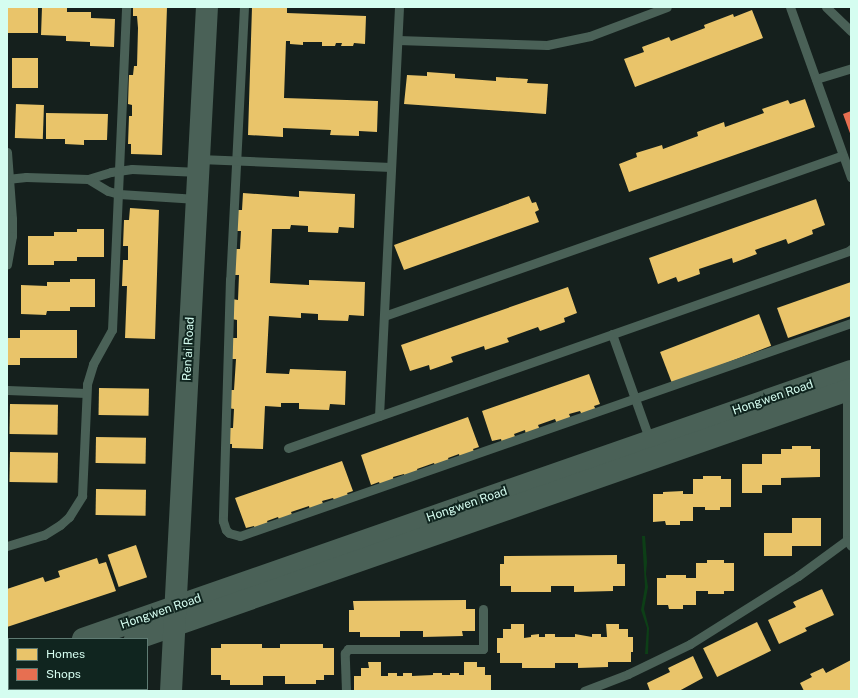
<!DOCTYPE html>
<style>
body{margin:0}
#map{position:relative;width:858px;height:698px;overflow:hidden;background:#15201d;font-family:"Public Sans",sans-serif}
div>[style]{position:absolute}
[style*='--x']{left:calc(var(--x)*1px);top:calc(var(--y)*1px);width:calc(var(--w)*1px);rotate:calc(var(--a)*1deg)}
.water>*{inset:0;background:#0d3f17}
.homes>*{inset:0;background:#e9c46a;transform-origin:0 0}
.shops>*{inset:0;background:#e76f51}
.service>*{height:9px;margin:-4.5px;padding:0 4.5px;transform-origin:4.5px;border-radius:4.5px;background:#4a6157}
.tertiary>*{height:22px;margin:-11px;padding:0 11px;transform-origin:11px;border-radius:11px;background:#4a6157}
span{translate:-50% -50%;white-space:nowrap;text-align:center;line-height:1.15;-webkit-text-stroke:4px #10251f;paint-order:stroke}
.street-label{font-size:12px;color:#d5fdf0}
.frame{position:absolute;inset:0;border:8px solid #d5fdf0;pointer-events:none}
.legend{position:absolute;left:8px;top:638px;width:140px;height:52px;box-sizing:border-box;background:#10251f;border:1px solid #5f7b73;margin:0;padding:5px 7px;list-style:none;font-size:12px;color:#d5fdf0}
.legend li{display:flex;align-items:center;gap:8px;height:20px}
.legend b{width:20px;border:1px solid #5f7b73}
</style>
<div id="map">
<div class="water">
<div style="clip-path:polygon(642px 536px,645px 536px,647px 562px,646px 574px,648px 587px,644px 609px,649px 628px,648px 654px,645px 654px,647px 628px,641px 610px,645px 587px)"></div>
</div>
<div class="homes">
<div style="left:7px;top:7px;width:31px;height:26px"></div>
<div style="clip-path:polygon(42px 7px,67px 7px,67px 12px,91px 12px,91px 18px,115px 19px,114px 47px,90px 46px,90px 42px,66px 41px,66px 36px,41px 35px)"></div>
<div style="clip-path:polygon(133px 7px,167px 7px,162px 155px,131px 154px,131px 144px,128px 144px,129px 116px,132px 116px,132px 105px,128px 104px,129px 75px,133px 75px,134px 66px,137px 66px,138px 28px,137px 16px,133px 16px)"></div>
<div style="clip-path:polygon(252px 7px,287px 7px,287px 13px,366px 16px,365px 44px,354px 43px,353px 46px,341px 46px,342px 43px,336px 43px,335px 46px,322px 46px,322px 42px,303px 42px,303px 45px,290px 44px,290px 41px,286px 41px,284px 98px,378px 101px,377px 132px,359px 131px,359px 136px,330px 135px,331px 130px,283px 128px,283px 137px,248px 135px)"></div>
<div style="clip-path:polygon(752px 10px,763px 38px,635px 87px,624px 59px,644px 52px,642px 47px,669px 37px,671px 41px,705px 28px,704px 25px,733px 14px,734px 17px)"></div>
<div style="left:12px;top:58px;width:26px;height:30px"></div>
<div style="clip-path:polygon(427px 72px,455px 74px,455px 78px,496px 81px,496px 77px,528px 79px,527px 83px,548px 84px,546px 114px,404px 104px,407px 75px,427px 76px)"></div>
<div style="clip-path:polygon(805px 99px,815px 127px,629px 192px,619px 164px,637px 157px,636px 153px,662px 145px,663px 149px,698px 136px,697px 132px,724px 122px,725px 127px,764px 113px,762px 109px,788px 100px,790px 104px)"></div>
<div style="left:16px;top:104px;width:28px;height:34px;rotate:2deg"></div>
<div style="clip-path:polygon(46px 113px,108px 114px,107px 140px,84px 140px,84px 145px,65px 144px,65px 139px,46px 139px)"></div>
<div style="clip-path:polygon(299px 191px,355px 194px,354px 228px,339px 227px,338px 233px,308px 232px,308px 226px,291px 225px,290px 229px,272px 229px,270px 283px,309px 285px,309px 280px,365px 282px,364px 316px,349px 315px,348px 321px,318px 320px,318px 314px,301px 313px,301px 318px,269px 316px,266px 373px,289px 374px,290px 369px,346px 371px,345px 405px,330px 404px,329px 410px,299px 409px,299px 403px,281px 403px,281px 407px,265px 406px,263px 449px,232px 448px,232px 444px,228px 444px,229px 428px,233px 428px,234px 409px,228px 408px,229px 390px,234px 390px,236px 359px,229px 359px,230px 338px,237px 338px,237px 320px,232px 319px,232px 299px,238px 300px,239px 275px,233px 275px,234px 249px,240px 249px,241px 231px,235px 231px,236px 210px,242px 210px,243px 193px,299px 197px)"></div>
<div style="clip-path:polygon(529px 196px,532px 203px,536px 202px,539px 210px,535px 212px,539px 222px,404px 270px,394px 245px)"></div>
<div style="clip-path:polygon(816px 199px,825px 225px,812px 230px,813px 234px,788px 244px,786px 239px,755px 250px,757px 254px,733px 263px,732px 258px,699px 269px,700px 274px,678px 282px,676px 277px,658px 284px,649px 258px)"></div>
<div style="clip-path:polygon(130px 208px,159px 210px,155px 339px,125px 338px,127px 286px,122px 286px,123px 260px,128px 260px,128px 246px,123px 246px,124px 220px,129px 220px)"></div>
<div style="clip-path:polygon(77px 229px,104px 229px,104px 257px,77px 257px,77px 261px,54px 261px,54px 265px,28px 265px,28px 236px,54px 236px,54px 232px,77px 232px)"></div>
<div style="clip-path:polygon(70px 279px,95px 279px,95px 307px,70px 307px,70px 311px,47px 311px,46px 315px,21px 314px,21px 285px,47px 286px,47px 282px,70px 282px)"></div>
<div style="clip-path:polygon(851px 282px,851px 316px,788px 338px,777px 308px)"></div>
<div style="clip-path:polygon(568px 287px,577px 313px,564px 318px,565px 322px,540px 331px,538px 327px,507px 338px,509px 342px,485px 350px,484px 346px,451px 357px,453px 362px,430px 370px,429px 365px,410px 371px,401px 345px)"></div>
<div style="left:759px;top:314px;width:34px;height:106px;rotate:69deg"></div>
<div style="clip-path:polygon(20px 330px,77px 330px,77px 358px,20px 358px,20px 365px,7px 365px,7px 338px,20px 338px)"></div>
<div style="clip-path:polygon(589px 374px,600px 404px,594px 406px,596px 410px,582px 415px,580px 411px,569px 414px,571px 419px,557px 424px,555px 419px,538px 425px,540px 430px,526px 435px,525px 430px,514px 434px,516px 439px,502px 443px,501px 439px,492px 441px,482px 411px)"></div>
<div style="left:99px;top:388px;width:50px;height:27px;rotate:1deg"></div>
<div style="left:10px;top:404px;width:48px;height:30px;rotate:1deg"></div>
<div style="clip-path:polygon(468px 417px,479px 447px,473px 449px,475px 454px,460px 459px,459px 454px,448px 458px,450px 463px,436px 468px,434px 463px,417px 469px,419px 474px,405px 478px,404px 474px,393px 477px,394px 482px,381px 487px,379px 482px,371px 485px,361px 455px)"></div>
<div style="left:96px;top:437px;width:50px;height:26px;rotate:1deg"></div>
<div style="clip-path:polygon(792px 446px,811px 446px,811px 449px,820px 449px,820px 477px,781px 478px,781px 485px,762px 485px,762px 493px,742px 493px,742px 464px,762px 464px,762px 454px,781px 454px,781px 449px,792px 449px)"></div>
<div style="left:10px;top:452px;width:48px;height:30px;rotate:1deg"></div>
<div style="clip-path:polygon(342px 461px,353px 491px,347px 493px,349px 497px,335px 502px,333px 498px,322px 501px,324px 506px,310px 511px,309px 506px,291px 512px,293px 517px,280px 522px,278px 517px,267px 521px,269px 526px,255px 530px,254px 526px,246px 528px,235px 498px)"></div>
<div style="clip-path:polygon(703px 476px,721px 476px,721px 479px,731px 479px,731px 507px,720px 507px,720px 510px,705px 510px,705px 507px,693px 507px,693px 521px,680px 521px,680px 525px,666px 525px,665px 521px,653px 522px,653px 494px,663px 494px,663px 492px,683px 491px,683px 494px,693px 494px,693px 479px,703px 479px)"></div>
<div style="left:96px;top:489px;width:50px;height:26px;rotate:1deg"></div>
<div style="clip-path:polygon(792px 518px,821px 518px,821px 546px,792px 546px,792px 556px,764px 556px,764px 533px,792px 533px)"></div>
<div style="left:136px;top:545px;width:34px;height:30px;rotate:71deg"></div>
<div style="clip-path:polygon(617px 555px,617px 564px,625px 564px,625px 586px,613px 586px,613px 591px,574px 592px,574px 586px,551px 586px,551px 592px,511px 592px,511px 586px,500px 586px,500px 564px,504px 564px,504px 556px)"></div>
<div style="clip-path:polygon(97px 558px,99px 564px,106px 562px,116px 591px,7px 627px,7px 589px,43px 577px,45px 582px,60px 577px,58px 571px)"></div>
<div style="clip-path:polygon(707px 560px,724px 560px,724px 563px,734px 563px,734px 591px,724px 591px,724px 594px,708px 594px,708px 591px,696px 591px,696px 605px,683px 605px,683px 609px,669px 609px,668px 605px,657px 605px,657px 578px,666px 578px,666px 575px,686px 575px,686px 578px,696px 578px,696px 563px,707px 563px)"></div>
<div style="clip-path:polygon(822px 589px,834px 615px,805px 628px,807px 631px,779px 644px,768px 620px,796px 607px,793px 602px)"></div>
<div style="clip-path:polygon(466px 600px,466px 609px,475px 609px,475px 631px,462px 631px,463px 636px,423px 637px,423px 631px,400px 631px,400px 637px,360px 637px,360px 632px,349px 632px,349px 610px,354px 610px,353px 601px)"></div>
<div style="left:757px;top:622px;width:32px;height:60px;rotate:64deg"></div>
<div style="clip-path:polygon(511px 624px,524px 624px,524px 638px,531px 637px,531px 635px,539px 634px,539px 637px,545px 637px,545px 634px,555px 634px,555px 637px,575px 637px,575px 634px,592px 637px,592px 634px,601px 634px,601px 637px,607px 637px,606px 624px,619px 624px,619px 629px,628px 629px,628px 637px,633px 637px,633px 652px,631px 652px,631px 662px,608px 662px,608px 667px,578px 668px,578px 663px,555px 663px,555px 668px,522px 668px,522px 663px,500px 663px,500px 653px,497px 653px,497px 638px,503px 638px,503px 629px,511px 629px)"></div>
<div style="clip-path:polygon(221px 644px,262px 644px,262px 648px,280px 648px,280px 644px,323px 644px,323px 648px,334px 648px,334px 675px,324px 675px,324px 680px,316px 680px,316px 684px,285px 684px,285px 676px,263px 676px,263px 685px,230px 685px,230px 680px,221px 680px,221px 675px,211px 675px,211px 648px,221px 648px)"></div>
<div style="clip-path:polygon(693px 656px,703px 678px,679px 691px,650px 691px,647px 683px,670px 672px,668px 668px)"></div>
<div style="clip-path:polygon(851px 660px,851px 691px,804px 691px,800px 683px,812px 677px,810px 674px,823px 668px,826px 673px)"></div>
<div style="clip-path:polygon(368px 662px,381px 662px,381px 676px,388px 676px,388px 673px,397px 673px,397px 676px,403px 676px,403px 673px,412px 673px,412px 676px,433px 675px,433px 673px,442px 673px,442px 675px,450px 675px,450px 673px,459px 673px,459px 675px,464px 675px,464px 662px,477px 662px,477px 667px,485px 667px,485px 675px,491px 675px,491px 690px,354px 691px,354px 676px,361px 676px,361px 668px,369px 668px)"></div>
</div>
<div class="shops">
<div style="clip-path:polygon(851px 111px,851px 136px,843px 114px)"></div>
</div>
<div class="service">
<div style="--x:244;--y:7;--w:272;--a:92.9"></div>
<div style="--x:230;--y:279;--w:242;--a:91.7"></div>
<div style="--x:223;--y:521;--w:9;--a:72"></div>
<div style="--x:226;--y:530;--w:4;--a:45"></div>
<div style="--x:229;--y:533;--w:11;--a:15"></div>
<div style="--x:240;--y:536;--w:647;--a:-19.22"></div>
<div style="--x:790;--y:7;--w:181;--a:70.3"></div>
<div style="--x:826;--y:7;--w:35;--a:44"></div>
<div style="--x:398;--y:40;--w:149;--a:1.9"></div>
<div style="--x:547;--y:45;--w:44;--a:-11.8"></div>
<div style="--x:590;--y:36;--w:82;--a:-20.6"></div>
<div style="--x:816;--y:79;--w:37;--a:-17"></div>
<div style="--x:7;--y:152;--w:67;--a:85.7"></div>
<div style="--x:12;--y:219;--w:17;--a:90"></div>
<div style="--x:12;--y:236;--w:29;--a:100"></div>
<div style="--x:199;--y:159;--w:192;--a:2.4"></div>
<div style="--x:7;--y:179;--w:19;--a:-6"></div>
<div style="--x:26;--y:177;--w:62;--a:1.8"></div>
<div style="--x:88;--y:179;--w:24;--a:-17"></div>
<div style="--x:111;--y:172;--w:21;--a:-8"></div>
<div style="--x:132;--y:169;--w:67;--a:2.6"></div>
<div style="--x:88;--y:179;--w:23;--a:31"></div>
<div style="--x:108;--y:191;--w:11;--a:15"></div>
<div style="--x:119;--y:194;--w:78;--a:3.7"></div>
<div style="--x:384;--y:316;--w:486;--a:-19.3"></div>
<div style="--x:612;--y:334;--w:114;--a:70.4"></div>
<div style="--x:7;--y:390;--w:79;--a:2.2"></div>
<div style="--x:847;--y:391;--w:149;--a:90"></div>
<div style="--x:847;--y:540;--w:7;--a:56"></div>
<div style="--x:379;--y:416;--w:409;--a:-87.2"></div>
<div style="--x:288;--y:448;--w:595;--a:-19.35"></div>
<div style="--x:849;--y:251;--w:3;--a:-45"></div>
<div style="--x:7;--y:546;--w:39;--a:-17"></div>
<div style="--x:44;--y:535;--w:19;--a:-32"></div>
<div style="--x:60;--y:525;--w:12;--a:-42"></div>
<div style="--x:69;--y:517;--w:25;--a:-58"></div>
<div style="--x:82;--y:496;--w:112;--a:-87.4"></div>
<div style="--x:87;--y:384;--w:21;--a:-73"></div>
<div style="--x:93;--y:364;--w:39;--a:-61"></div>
<div style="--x:112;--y:330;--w:323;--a:-87.5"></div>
<div style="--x:346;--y:691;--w:38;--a:-92"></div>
<div style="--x:345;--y:653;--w:5;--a:-53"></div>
<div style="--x:348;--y:649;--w:135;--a:0"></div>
<div style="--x:483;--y:649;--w:40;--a:-90"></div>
<div style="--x:584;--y:691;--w:47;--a:-21.1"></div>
<div style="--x:628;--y:674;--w:69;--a:-25.8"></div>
<div style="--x:690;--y:644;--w:128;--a:-32.2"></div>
<div style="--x:798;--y:576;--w:61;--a:-36.3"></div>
</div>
<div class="tertiary">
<div style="--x:83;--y:639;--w:813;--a:-19.24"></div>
<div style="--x:135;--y:639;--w:758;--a:-19.25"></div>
<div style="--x:7;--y:666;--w:2;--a:-27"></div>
<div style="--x:7;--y:683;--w:2;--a:0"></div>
<div style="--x:171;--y:691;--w:685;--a:-86.99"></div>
</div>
<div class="street-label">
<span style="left:189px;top:349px;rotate:-87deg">Ren'ai Road</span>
<span style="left:773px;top:398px;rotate:-19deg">Hongwen Road</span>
<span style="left:467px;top:505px;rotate:-19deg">Hongwen Road</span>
<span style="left:161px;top:612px;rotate:-19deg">Hongwen Road</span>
</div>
<div class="frame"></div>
<ul class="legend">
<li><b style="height:11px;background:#e9c46a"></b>Homes</li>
<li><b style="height:11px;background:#e76f51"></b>Shops</li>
</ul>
</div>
